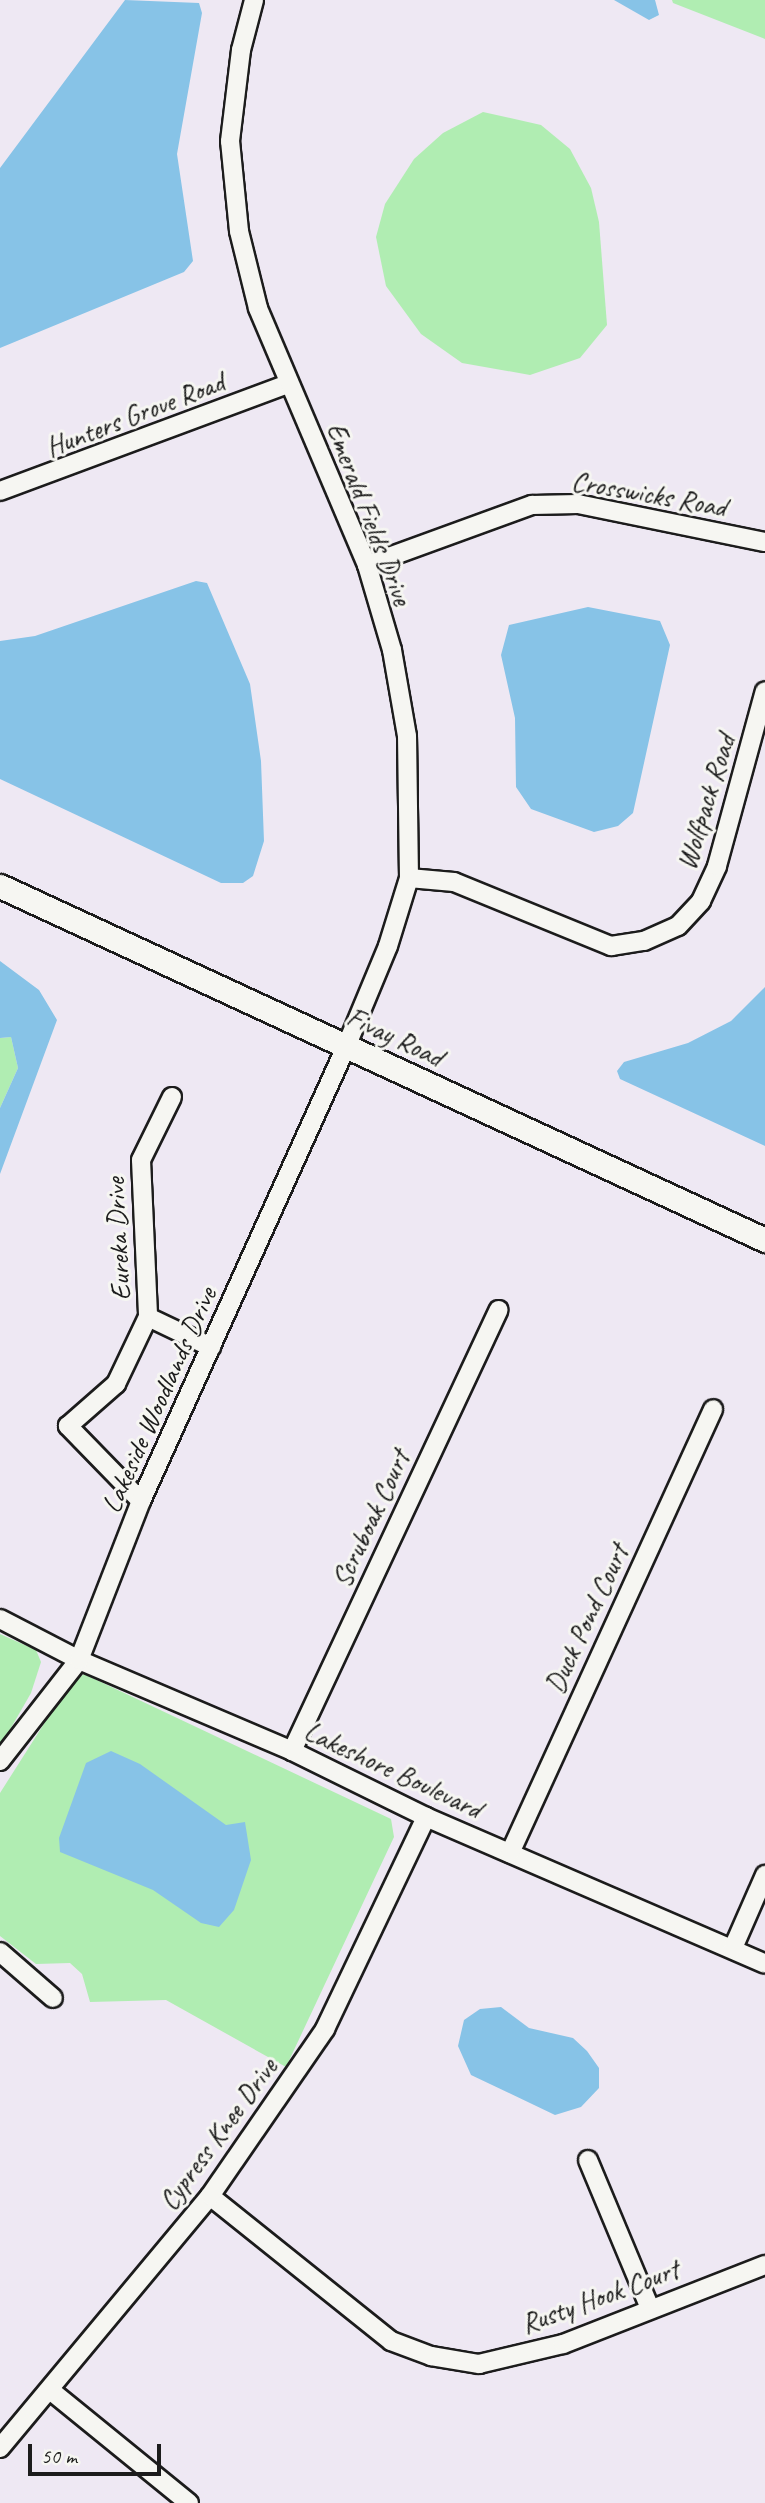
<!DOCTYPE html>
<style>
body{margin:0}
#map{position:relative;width:765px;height:2503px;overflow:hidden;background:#eee8f3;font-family:Caveat,sans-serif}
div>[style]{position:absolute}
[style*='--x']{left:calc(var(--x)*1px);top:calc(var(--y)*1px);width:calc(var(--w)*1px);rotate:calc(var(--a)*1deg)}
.green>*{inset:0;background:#b0edb2}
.water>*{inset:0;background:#87c3e7}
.roads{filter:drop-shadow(2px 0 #1c1c1c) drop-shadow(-2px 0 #1c1c1c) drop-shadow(0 2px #1c1c1c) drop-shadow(0 -2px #1c1c1c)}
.minor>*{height:18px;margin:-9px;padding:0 9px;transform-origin:9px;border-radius:9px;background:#f6f6f2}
.tertiary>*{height:23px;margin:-11.5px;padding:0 11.5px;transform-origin:11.5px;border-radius:11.5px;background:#f6f6f2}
span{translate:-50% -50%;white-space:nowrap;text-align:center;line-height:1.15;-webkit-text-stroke:6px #f6f6f2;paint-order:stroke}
.street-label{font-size:28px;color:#1c1c1c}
.scale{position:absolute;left:28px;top:2444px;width:133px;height:32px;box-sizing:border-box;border:4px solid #1c1c1c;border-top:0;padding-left:9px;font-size:21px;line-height:24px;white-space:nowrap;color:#1c1c1c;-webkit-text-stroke:5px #f6f6f2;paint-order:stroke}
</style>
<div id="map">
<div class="green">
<div style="clip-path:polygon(672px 0,765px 0,765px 39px,673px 3px)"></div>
<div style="clip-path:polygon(483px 112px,541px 125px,570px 149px,591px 188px,599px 222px,607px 325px,580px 358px,530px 375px,462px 363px,421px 334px,386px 286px,376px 237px,385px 204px,414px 159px,443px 133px)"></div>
<div style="clip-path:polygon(11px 1037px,18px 1068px,0 1108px,0 1038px)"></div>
<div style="clip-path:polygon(0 1634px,36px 1650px,41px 1662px,31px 1693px,0 1747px)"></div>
<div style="clip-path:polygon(84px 1674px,391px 1819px,394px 1837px,286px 2067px,166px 2000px,90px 2002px,82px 1974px,70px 1963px,36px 1964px,0 1936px,0 1793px,68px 1686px)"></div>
</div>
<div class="water">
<div style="clip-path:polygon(125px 0,199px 3px,202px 13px,177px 154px,193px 261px,184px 272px,0 348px,0 168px)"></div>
<div style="clip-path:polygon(614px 0,655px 0,659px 15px,649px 20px)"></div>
<div style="clip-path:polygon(196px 581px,207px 583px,250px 684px,261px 761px,264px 841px,253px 876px,243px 883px,221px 883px,0 779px,0 641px,35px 636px)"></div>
<div style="clip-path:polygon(588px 607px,660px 621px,670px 645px,633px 813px,618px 826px,594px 832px,531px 809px,516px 787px,515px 718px,501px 655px,509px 625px)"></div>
<div style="clip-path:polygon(0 961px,39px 990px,57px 1020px,0 1174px,0 1108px,18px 1068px,11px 1037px,0 1038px)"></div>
<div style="clip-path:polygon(765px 987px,765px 1146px,620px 1079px,617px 1071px,624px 1062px,688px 1043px,731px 1021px)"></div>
<div style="clip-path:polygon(111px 1751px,140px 1764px,226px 1825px,245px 1822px,251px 1860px,234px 1910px,219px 1927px,201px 1923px,153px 1890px,60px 1852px,59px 1838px,86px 1763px)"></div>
<div style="clip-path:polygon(501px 2007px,529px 2028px,573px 2038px,587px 2051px,599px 2068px,599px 2088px,581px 2107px,555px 2115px,471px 2075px,458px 2046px,464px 2020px,480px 2009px)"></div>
</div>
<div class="roads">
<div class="minor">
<div style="--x:0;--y:491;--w:307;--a:-20.4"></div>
<div style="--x:367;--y:565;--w:176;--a:-20"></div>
<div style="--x:532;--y:505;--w:46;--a:-1.2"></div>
<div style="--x:578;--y:504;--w:191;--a:11.5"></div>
<div style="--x:409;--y:878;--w:45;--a:5.1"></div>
<div style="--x:454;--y:882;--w:170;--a:22.2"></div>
<div style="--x:611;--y:946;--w:33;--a:-9"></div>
<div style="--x:644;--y:941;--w:37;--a:-24"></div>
<div style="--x:678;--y:926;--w:34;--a:-47"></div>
<div style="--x:701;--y:901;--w:38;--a:-65"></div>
<div style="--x:717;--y:866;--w:181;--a:-74.7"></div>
<div style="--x:172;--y:1097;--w:70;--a:116.2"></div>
<div style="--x:141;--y:1160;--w:157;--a:87.4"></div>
<div style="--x:148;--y:1317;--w:70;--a:25.5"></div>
<div style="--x:141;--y:1501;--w:105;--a:-134.2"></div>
<div style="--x:68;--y:1426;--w:64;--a:-41.2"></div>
<div style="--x:116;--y:1384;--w:74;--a:-64.5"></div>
<div style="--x:0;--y:1619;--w:89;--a:27.4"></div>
<div style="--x:79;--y:1660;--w:232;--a:23.1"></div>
<div style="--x:292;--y:1751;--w:149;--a:26.2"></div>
<div style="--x:426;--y:1817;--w:369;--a:23.4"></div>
<div style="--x:292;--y:1751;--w:487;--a:-64.9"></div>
<div style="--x:0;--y:1761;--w:128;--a:-52"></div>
<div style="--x:79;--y:1660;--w:171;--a:-68.7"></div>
<div style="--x:141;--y:1501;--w:498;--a:-65.7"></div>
<div style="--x:346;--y:1047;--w:109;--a:-67.4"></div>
<div style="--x:388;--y:946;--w:71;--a:-72.8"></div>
<div style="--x:409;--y:878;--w:142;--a:-90.8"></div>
<div style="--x:407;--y:736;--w:87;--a:-99.9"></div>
<div style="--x:392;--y:650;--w:89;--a:-106.4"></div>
<div style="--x:367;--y:565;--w:279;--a:-113"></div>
<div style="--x:258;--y:308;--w:79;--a:-103.9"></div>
<div style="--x:239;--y:231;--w:90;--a:-95.7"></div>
<div style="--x:230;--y:141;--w:92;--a:-83.1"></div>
<div style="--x:241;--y:50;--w:52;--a:-75.4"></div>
<div style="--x:510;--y:1853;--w:488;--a:-65.4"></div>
<div style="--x:733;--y:1948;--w:80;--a:-66.3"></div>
<div style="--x:0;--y:1952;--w:70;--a:41"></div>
<div style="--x:588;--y:2160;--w:160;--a:67.3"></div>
<div style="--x:210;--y:2196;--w:232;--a:38.7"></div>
<div style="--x:391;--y:2341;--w:43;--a:20.6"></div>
<div style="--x:431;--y:2356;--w:49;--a:9.5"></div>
<div style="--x:479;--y:2364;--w:86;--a:-13.4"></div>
<div style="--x:563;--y:2344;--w:217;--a:-21.4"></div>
<div style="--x:50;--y:2390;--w:179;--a:39.1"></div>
<div style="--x:0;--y:2448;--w:328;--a:-50.2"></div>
<div style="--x:210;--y:2196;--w:203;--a:-55.4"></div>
<div style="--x:325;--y:2029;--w:235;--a:-64.5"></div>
</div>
<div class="tertiary">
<div style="--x:0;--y:886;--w:843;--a:24.83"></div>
</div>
</div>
<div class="street-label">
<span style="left:135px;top:415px;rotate:-21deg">Hunters Grove Road</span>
<span style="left:649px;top:494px;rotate:10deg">Crosswicks Road</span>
<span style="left:369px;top:514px;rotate:69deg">Emerald Fields Drive</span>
<span style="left:706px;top:802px;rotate:-73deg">Wolfpack Road</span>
<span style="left:395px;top:1037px;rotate:25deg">Fivay Road</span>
<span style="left:118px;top:1239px;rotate:-93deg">Eureka Drive</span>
<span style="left:159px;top:1400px;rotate:-66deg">Lakeside Woodlands Drive</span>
<span style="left:371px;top:1519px;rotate:-65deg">Scruboak Court</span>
<span style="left:587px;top:1619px;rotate:-65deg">Duck Pond Court</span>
<span style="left:393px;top:1770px;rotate:25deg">Lakeshore Boulevard</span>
<span style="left:218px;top:2134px;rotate:-54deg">Cypress Knee Drive</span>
<span style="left:600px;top:2297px;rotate:-20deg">Rusty Hook Court</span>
</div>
<div class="scale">50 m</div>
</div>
